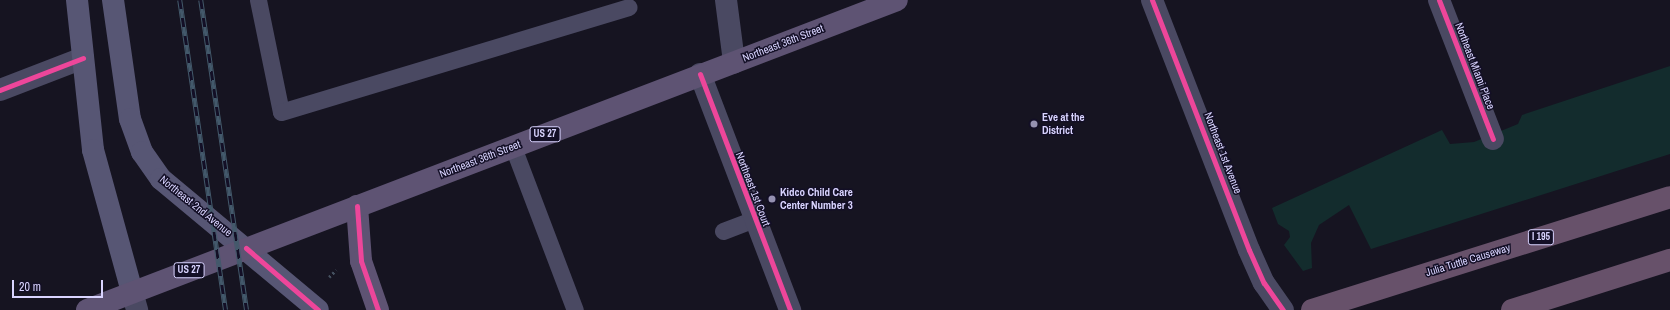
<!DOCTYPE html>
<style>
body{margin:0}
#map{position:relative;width:1670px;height:310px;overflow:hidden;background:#161421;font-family:"Archivo Narrow",sans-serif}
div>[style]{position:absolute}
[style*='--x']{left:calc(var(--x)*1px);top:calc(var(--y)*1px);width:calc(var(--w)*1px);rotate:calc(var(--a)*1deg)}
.green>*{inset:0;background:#132c2d}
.path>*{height:2.5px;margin-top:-1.25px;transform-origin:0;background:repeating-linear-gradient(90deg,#44505f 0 2px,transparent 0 5px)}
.service>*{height:17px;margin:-8.5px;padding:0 8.5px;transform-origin:8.5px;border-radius:8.5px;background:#4a4962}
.minor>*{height:22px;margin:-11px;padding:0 11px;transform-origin:11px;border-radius:11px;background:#4a4962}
.tertiary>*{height:22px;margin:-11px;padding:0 11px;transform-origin:11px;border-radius:11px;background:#4a4962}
.secondary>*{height:22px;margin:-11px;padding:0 11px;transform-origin:11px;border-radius:11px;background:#575674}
.primary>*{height:22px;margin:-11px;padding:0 11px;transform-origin:11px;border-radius:11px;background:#5e5373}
.motorway>*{height:22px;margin:-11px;padding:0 11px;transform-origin:11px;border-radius:11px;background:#67516a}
.rail>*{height:4.5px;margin-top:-2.25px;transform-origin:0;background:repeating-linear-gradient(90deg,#130f26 0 9px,#43596b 0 18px);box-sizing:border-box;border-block:1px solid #43596b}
.cycleway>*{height:5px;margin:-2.5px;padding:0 2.5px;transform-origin:2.5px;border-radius:2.5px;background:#ed469a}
.dots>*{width:11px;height:11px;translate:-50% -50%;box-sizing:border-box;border:2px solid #130f26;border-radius:50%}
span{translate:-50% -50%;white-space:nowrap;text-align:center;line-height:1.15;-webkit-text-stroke:3px #130f26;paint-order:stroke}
.shield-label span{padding:1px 3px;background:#130f26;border:1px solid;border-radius:3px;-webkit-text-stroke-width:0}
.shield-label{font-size:10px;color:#d9d4ff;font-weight:700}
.street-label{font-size:11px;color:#d9d4ff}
.poi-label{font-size:11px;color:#d9d4ff;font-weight:700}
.left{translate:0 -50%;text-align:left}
.scale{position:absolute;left:12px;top:280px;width:91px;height:18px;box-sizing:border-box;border:2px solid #d9d4ff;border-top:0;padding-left:5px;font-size:12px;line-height:14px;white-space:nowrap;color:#d9d4ff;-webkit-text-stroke:3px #130f26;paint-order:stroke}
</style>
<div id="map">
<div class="green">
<div style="clip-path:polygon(1670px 66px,1670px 154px,1371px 249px,1349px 205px,1319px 225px,1311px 243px,1312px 268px,1303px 271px,1284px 245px,1290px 237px,1289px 231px,1278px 224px,1272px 208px,1442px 130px,1450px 144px,1474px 142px,1518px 124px,1522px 115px)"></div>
</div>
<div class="path">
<div style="--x:329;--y:277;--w:10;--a:-45"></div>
</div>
<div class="service">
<div style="--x:258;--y:0;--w:114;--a:78.4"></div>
<div style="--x:281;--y:112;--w:363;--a:-16.8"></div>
<div style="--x:513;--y:147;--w:174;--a:69.2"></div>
<div style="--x:723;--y:231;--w:34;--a:-21"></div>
</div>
<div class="minor">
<div style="--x:726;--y:0;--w:63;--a:82.6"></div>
<div style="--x:1152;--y:0;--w:268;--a:68.8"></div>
<div style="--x:1249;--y:250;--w:36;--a:66"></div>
<div style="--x:1264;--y:283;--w:33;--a:55"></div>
<div style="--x:1439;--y:0;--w:149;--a:68.8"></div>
<div style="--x:700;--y:74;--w:253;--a:69.1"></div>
<div style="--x:0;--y:90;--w:89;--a:-21.1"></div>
</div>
<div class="tertiary">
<div style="--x:132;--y:292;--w:19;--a:74"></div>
</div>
<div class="secondary">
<div style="--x:77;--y:0;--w:151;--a:83.9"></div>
<div style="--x:93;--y:150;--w:147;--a:74.6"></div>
<div style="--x:113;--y:0;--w:120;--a:81.9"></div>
<div style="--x:130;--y:119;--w:35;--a:70"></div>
<div style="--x:142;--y:152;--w:33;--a:55"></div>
<div style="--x:161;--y:179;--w:204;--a:39.8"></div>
</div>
<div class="primary">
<div style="--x:357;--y:206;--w:55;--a:85.8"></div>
<div style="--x:361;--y:261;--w:52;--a:70.9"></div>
<div style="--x:87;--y:310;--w:867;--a:-20.94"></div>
</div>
<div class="motorway">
<div style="--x:1312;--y:310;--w:375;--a:-17.5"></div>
<div style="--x:1512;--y:310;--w:166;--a:-17.6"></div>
</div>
<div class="rail">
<div style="--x:180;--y:0;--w:313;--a:81.6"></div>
<div style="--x:201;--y:0;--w:313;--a:81.6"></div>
</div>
<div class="cycleway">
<div style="--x:1152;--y:0;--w:268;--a:68.8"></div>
<div style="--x:1249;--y:250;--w:36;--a:66"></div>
<div style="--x:1264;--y:283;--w:33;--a:55"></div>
<div style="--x:1439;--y:0;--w:149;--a:68.8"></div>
<div style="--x:700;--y:74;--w:253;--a:69.1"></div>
<div style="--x:0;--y:90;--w:89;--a:-21.1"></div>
<div style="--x:357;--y:206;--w:55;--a:85.8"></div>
<div style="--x:361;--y:261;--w:52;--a:70.9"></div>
<div style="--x:246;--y:248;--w:95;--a:40.7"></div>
</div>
<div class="dots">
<div style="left:1034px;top:124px;background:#9591b1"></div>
<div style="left:772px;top:199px;background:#9591b1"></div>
</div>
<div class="shield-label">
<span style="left:545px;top:134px">US 27</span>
<span style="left:1541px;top:237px">I 195</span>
<span style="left:189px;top:270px">US 27</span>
</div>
<div class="street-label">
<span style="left:783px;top:43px;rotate:-21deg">Northeast 36th Street</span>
<span style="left:1475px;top:66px;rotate:69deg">Northeast Miami Place</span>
<span style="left:1223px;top:153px;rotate:69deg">Northeast 1st Avenue</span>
<span style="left:480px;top:159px;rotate:-21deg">Northeast 36th Street</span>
<span style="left:753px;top:189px;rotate:69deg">Northeast 1st Court</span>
<span style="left:196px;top:206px;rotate:39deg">Northeast 2nd Avenue</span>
<span style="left:1468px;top:260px;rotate:-17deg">Julia Tuttle Causeway</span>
</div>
<div class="poi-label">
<span class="left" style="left:1042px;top:124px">Eve at the<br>District</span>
<span class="left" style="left:780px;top:199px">Kidco Child Care<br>Center Number 3</span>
</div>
<div class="scale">20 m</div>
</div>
